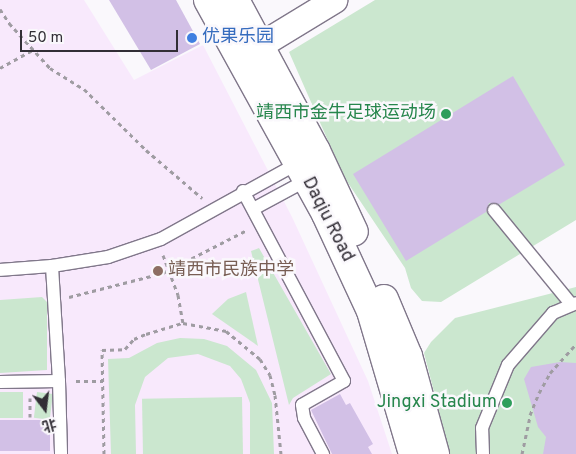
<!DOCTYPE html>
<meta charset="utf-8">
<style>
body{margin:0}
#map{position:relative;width:576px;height:454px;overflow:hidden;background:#faf8fc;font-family:Overpass,"Noto Sans SC",sans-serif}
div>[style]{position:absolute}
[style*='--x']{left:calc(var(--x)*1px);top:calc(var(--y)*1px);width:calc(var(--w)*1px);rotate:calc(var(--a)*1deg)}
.education>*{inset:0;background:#f8e9fc}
.green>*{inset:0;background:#cbe7cf;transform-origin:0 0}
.building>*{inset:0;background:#d2c0e6;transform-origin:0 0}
.path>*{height:3px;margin-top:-1.5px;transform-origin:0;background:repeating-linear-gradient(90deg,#9f9ca2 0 4px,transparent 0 8px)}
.roads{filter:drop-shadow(1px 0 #80778a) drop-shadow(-1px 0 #80778a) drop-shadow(0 1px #80778a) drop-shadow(0 -1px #80778a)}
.service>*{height:12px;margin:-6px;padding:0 6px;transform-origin:6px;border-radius:6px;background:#fff}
.minor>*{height:25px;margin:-12.5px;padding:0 12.5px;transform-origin:12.5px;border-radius:12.5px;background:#fff}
.secondary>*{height:28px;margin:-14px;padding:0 14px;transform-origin:14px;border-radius:14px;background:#fff}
.dots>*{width:14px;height:14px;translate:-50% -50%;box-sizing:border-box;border:2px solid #faf8fc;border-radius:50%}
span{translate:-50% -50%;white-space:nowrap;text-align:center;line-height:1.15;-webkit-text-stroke:5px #faf8fc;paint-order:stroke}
.shop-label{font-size:18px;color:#366cbe}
.left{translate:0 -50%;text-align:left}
.leisure-label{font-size:18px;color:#27864d}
.right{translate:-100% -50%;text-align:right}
.street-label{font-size:18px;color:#322e36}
.education-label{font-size:18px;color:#785e54}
.north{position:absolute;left:20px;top:384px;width:50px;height:50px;-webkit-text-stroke:4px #faf8fc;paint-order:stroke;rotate:165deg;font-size:14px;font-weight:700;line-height:20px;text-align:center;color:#322e36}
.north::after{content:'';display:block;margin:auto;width:18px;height:22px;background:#322e36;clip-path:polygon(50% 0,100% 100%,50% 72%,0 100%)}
.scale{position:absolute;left:20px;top:30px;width:158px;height:22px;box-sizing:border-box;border:2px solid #322e36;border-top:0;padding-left:6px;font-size:15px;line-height:18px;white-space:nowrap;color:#322e36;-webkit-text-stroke:4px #faf8fc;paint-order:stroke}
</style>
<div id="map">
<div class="education">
<div style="clip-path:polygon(0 0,84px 0,134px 80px,203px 45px,292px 217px,368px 381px,392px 454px,0 454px)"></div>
</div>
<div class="green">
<div style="clip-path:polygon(375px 0,576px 0,576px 220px,441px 302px,422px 301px,411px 288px,405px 268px,344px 177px,289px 52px)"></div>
<div style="clip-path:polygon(259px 248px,331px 374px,293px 398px,289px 405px,251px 251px)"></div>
<div style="clip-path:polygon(576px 287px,576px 454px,450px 454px,424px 353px,431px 342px,455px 318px)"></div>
<div style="clip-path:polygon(246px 292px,258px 346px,212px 314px,228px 299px)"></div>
<div style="clip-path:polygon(42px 297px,47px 302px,47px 370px,0 373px,0 300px)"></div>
<div style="clip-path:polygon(180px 338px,204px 339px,227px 346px,256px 370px,272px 403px,274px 454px,250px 454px,250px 403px,241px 379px,230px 366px,198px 354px,168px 358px,145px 377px,135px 405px,136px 454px,111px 454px,108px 359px,129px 358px,157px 343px)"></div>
<div style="left:0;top:392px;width:23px;height:26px"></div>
<div style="left:37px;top:392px;width:16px;height:26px;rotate:7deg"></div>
<div style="left:242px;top:397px;width:57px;height:100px;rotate:89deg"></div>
</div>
<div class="building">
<div style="clip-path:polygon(109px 0,176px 0,200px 44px,151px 70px)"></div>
<div style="clip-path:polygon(513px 76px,565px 165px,500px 204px,489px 203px,486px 212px,406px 261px,353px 174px)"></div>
<div style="clip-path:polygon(560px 362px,576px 363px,576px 454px,543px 454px,546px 437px,538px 427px,524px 379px,531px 367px)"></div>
<div style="clip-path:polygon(340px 394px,346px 405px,350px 403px,373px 444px,368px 447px,372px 454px,332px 454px,311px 410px)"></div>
<div style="left:0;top:420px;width:50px;height:31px"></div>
</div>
<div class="path">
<div style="--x:0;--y:9;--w:17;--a:57"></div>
<div style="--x:9;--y:23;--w:61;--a:47.7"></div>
<div style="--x:50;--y:68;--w:40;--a:32"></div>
<div style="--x:84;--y:89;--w:87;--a:44.5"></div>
<div style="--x:146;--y:150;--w:74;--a:40.6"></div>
<div style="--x:0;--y:68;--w:38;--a:-29"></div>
<div style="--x:163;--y:255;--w:43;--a:69.4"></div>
<div style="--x:178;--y:295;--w:28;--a:80"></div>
<div style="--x:69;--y:297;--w:97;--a:-14.3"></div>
<div style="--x:163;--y:273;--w:94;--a:-27.1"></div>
<div style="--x:76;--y:381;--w:27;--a:0"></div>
<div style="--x:30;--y:398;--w:19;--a:90"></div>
<div style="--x:104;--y:454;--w:104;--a:-91.1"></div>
<div style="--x:102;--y:350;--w:23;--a:-2"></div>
<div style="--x:125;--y:349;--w:13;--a:-48"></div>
<div style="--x:134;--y:339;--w:13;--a:-23"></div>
<div style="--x:146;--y:334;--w:39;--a:-17"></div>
<div style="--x:183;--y:323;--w:44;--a:10.5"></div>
<div style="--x:226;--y:331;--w:44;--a:39.5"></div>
<div style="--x:260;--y:359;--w:19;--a:58"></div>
<div style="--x:270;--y:375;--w:21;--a:76"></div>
<div style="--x:275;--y:395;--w:59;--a:84.2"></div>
<div style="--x:522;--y:454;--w:40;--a:-78"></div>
<div style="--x:530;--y:415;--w:24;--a:-68"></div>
<div style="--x:539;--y:393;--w:23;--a:-61"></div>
<div style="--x:550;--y:373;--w:39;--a:-48"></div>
</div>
<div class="roads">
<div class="service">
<div style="--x:243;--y:191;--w:215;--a:62"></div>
<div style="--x:344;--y:381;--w:48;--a:150.3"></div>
<div style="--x:302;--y:405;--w:13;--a:81"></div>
<div style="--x:304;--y:418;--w:41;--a:62.2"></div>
<div style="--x:255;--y:208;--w:59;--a:-28.3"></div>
<div style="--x:494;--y:210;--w:122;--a:50.7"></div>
<div style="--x:0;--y:270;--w:52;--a:-4.4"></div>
<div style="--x:59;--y:381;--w:73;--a:88.4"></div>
<div style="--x:0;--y:382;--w:59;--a:-1"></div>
<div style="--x:59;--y:381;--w:115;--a:-93.5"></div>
<div style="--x:52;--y:266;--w:57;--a:-9.1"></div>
<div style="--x:108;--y:257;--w:56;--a:-18.8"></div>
<div style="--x:161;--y:239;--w:157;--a:-29"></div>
<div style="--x:483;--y:454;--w:26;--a:-92"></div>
<div style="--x:482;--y:428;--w:68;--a:-67.6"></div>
<div style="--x:508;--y:365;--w:69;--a:-49.1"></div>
<div style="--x:553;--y:313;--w:25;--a:-23"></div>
</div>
<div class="minor">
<div style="--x:260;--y:45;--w:87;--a:-31.3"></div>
</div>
<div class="secondary">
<div style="--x:208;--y:0;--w:244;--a:61.1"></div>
<div style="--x:326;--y:214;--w:107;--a:65.1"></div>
<div style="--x:371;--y:311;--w:149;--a:73.6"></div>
<div style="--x:235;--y:0;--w:171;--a:61.8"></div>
<div style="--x:316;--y:151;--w:89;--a:64.9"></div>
<div style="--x:384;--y:299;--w:62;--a:67.2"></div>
<div style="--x:408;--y:356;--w:102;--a:74.6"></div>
</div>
</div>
<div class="dots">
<div style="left:192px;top:38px;background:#3f7fe0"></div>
<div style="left:446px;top:114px;background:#2e9e5b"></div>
<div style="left:158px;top:271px;background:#8d6e63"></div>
<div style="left:507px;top:403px;background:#2e9e5b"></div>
</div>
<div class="shop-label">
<span class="left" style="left:202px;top:38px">优果乐园</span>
</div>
<div class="leisure-label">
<span class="right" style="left:436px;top:114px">靖西市金牛足球运动场</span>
<span class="right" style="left:497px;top:403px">Jingxi Stadium</span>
</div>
<div class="street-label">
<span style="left:327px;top:220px;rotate:63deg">Daqiu Road</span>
</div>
<div class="education-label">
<span class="left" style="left:168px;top:271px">靖西市民族中学</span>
</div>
<div class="north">北</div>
<div class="scale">50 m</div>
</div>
